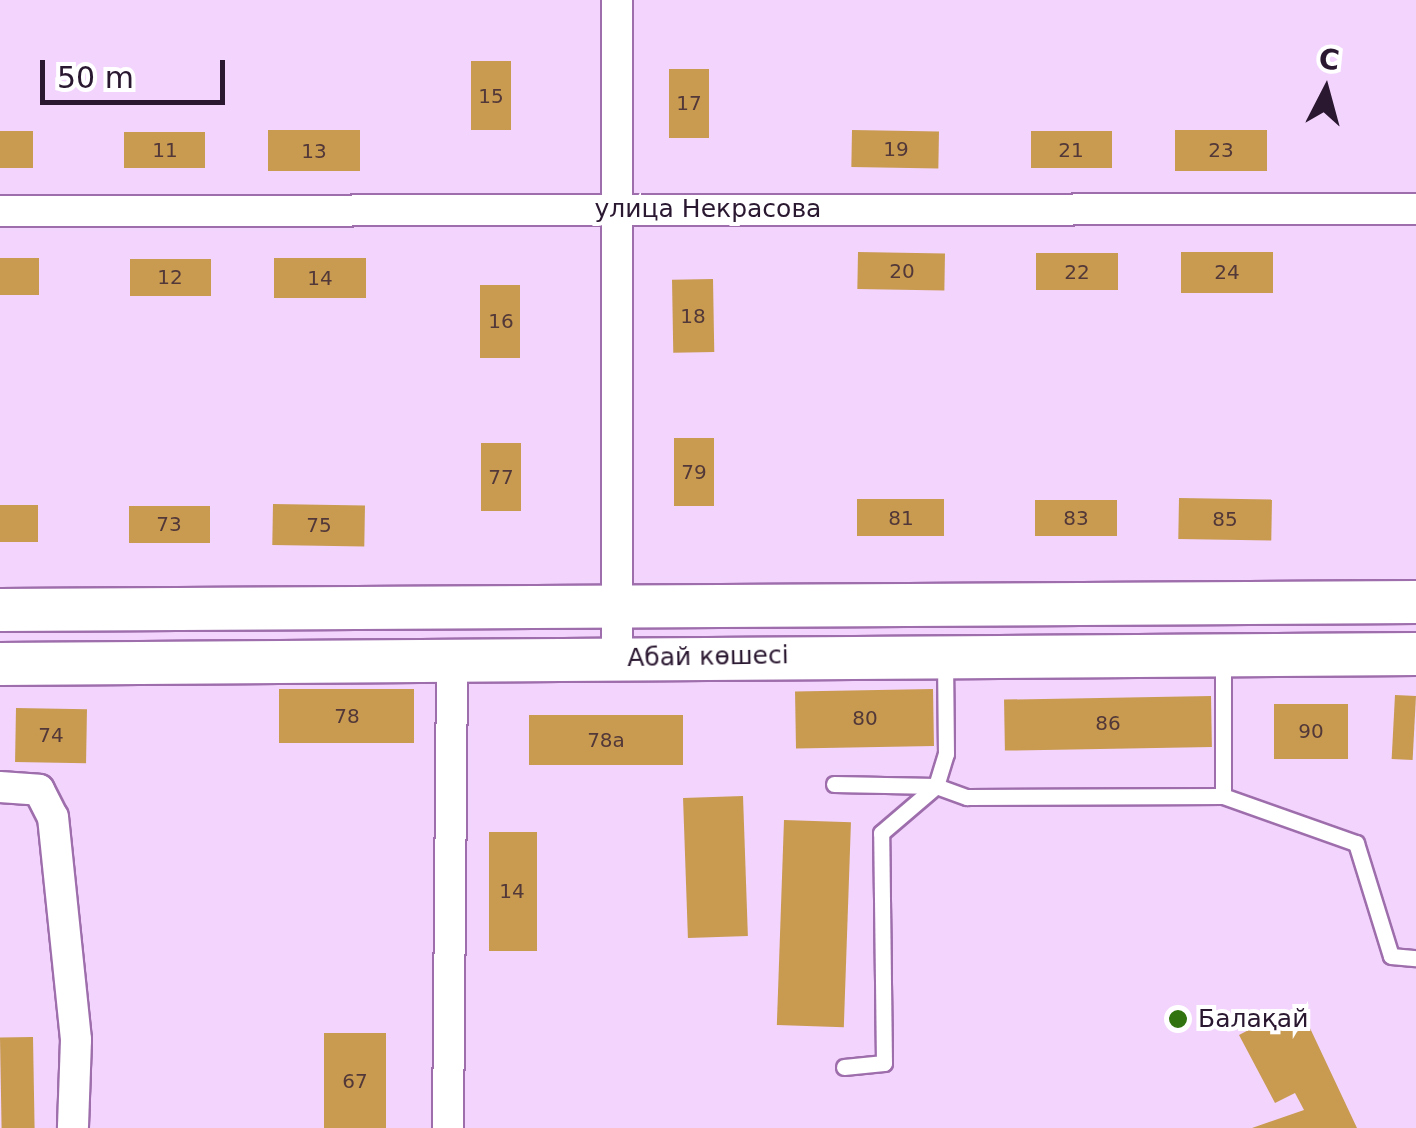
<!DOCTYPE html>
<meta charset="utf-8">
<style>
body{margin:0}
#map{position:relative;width:1416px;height:1128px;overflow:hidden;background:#f3d4fd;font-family:"DejaVu Sans",sans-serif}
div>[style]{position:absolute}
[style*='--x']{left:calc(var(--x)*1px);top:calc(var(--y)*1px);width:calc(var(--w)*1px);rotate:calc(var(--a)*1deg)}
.building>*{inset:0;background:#c89b51;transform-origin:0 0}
.roads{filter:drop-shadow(2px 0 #9e6eac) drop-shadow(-2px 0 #9e6eac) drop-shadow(0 2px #9e6eac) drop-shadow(0 -2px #9e6eac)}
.lane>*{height:15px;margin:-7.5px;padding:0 7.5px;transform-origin:7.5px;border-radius:7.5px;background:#fff}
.street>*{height:30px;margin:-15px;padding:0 15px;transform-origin:15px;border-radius:15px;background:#fff}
.secondary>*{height:42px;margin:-21px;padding:0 21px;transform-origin:21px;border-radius:21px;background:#fff}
.dots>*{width:28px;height:28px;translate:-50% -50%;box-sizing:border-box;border:5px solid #fff;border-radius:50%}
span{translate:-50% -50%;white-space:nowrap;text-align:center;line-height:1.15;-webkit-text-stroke:8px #fff;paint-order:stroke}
.number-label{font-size:20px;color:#523838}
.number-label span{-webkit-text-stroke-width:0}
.street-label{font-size:25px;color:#2a1730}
.poi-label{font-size:25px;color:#2a1730}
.left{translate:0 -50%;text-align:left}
.north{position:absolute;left:1276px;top:40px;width:100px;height:100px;-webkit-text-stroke:8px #fff;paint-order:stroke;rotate:6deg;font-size:28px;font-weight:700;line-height:40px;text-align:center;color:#2a1730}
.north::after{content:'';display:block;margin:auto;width:35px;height:45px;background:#2a1730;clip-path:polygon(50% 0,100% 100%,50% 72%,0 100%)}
.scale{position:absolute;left:40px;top:60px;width:185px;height:45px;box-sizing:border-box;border:5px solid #2a1730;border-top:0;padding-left:12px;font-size:30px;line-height:35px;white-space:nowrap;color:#2a1730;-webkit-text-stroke:8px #fff;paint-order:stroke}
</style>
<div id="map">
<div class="building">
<div style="left:471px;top:61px;width:40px;height:69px"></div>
<div style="left:669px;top:69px;width:40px;height:69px"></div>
<div style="left:268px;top:130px;width:92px;height:41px"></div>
<div style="left:852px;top:130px;width:87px;height:37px;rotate:1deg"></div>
<div style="left:1175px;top:130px;width:92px;height:41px"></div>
<div style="left:0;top:131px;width:33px;height:37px"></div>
<div style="left:1031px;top:131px;width:81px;height:37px"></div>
<div style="left:124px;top:132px;width:81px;height:36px"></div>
<div style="left:858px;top:252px;width:87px;height:37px;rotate:1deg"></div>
<div style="left:1181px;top:252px;width:92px;height:41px"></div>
<div style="left:1036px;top:253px;width:82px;height:37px"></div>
<div style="left:0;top:258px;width:39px;height:37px"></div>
<div style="left:274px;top:258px;width:92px;height:40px"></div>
<div style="left:130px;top:259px;width:81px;height:37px"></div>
<div style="left:713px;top:279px;width:73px;height:41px;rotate:89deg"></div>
<div style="left:480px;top:285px;width:40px;height:73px"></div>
<div style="left:674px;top:438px;width:40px;height:68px"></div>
<div style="left:481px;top:443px;width:40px;height:68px"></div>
<div style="left:1179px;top:498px;width:93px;height:41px;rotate:1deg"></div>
<div style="left:857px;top:499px;width:87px;height:37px"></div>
<div style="left:1035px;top:500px;width:82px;height:36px"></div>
<div style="left:273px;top:504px;width:92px;height:41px;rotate:1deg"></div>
<div style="left:0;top:505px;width:38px;height:37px"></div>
<div style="left:129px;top:506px;width:81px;height:37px"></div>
<div style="left:279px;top:689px;width:135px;height:54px"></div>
<div style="left:933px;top:689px;width:57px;height:138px;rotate:89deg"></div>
<div style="left:1395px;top:695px;width:21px;height:64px;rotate:3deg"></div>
<div style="left:1211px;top:696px;width:51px;height:207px;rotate:89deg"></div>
<div style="left:1274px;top:704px;width:74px;height:55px"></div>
<div style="left:16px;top:708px;width:71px;height:54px;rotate:1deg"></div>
<div style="left:529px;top:715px;width:154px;height:50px"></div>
<div style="left:743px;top:796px;width:140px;height:60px;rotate:88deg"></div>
<div style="left:784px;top:820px;width:67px;height:205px;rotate:2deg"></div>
<div style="left:489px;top:832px;width:48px;height:119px"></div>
<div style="clip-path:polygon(1283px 1012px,1294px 1033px,1309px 1026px,1357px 1128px,1252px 1128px,1304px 1110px,1295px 1093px,1275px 1103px,1239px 1035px)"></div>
<div style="left:324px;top:1033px;width:62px;height:95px"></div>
<div style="left:33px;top:1037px;width:91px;height:33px;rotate:89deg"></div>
</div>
<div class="roads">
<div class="lane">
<div style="--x:1223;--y:659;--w:137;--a:90"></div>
<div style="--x:834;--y:784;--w:102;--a:1.1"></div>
<div style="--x:936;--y:786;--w:33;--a:20"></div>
<div style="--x:967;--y:797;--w:256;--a:-0.2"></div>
<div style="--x:1223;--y:796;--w:141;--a:19.5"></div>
<div style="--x:1356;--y:843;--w:118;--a:72.8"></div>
<div style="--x:1391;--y:956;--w:25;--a:5"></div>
<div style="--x:844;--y:1067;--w:40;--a:-5.7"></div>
<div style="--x:884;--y:1063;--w:230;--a:-90.7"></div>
<div style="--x:881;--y:833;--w:72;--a:-40.5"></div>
<div style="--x:936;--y:786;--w:34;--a:-73"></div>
<div style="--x:946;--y:754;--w:95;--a:-90.6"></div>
</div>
<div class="street">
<div style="--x:617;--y:0;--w:658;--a:90"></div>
<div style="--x:0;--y:211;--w:1416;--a:-0.08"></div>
<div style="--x:0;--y:787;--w:39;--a:4"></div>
<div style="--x:39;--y:790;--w:30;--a:63"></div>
<div style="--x:53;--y:817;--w:224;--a:84.1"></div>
<div style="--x:76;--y:1040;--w:88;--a:92"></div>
<div style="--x:448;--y:1128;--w:468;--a:-89.5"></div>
</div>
<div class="secondary">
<div style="--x:0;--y:610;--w:1416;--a:-0.32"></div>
<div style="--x:0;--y:664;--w:1416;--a:-0.4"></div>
</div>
</div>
<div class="dots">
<div style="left:1178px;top:1019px;background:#30730f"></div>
</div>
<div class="number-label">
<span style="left:491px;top:96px">15</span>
<span style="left:689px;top:103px">17</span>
<span style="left:896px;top:149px">19</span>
<span style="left:165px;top:150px">11</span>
<span style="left:1071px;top:150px">21</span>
<span style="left:1221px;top:150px">23</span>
<span style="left:314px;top:151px">13</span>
<span style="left:902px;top:271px">20</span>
<span style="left:1077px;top:272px">22</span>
<span style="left:1227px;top:272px">24</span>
<span style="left:170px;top:277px">12</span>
<span style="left:320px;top:278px">14</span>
<span style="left:693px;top:316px">18</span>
<span style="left:501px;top:321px">16</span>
<span style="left:694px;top:472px">79</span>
<span style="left:501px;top:477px">77</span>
<span style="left:901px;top:518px">81</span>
<span style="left:1076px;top:518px">83</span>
<span style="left:1225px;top:519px">85</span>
<span style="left:169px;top:524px">73</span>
<span style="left:319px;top:525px">75</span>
<span style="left:347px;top:716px">78</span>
<span style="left:865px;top:718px">80</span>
<span style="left:1108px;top:723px">86</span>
<span style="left:1311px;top:731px">90</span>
<span style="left:51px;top:735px">74</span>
<span style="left:606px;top:740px">78а</span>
<span style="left:512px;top:891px">14</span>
<span style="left:355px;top:1081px">67</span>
</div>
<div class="street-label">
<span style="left:708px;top:209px">улица Некрасова</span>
<span style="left:708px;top:657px;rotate:-1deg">Абай көшесі</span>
</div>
<div class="poi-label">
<span class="left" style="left:1198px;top:1019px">Балақай</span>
</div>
<div class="north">С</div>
<div class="scale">50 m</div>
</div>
